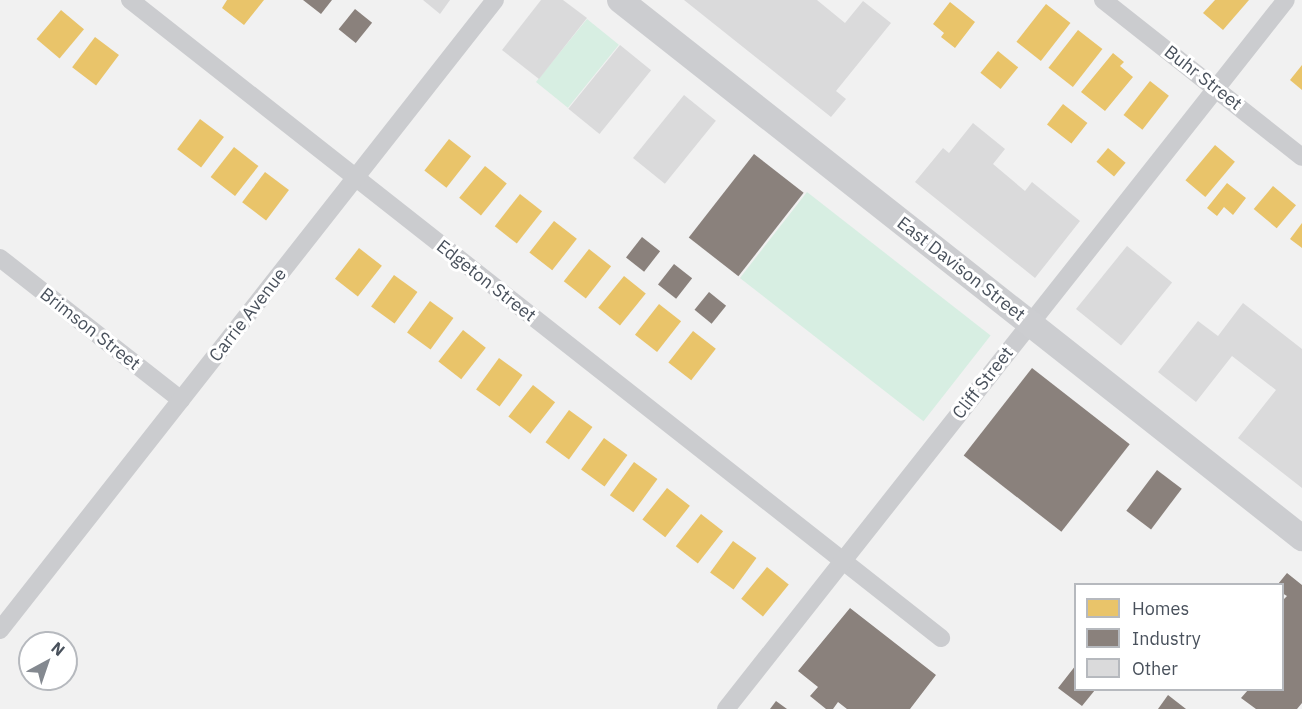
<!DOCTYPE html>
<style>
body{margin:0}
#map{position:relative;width:1302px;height:709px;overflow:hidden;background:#f1f1f1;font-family:"IBM Plex Sans",sans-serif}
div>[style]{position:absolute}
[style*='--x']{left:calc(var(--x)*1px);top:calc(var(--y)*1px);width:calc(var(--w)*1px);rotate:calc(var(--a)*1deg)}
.green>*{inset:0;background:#d7eee2;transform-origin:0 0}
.homes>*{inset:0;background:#e9c46a;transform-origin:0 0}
.industry>*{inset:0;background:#8a817c;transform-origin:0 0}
.building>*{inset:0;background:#dadadb;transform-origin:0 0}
.street>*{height:18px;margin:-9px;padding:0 9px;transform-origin:9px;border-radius:9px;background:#cbcccf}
.secondary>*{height:26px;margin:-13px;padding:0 13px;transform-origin:13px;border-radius:13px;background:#cccdd0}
span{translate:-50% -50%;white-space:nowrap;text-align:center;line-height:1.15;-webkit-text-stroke:6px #fff;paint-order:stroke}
.street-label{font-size:18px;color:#49515c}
.legend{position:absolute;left:1074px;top:583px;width:210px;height:108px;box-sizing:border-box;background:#fff;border:2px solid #b6b9be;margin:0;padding:8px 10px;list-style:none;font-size:18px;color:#49515c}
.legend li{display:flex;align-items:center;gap:12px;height:30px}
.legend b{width:30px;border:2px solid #b6b9be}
.north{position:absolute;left:18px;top:631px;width:60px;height:60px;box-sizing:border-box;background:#fff;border:2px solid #b6b9be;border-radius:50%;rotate:40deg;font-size:16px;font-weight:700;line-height:24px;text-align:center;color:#49515c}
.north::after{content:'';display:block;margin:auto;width:21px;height:27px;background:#848990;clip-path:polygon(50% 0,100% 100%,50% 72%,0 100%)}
</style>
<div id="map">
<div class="green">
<div style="left:587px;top:19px;width:41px;height:81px;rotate:39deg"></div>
<div style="left:807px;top:192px;width:233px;height:109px;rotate:38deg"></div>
</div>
<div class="homes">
<div style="clip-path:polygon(227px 0,264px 0,244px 25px,222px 8px)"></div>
<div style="clip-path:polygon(1215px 0,1249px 0,1223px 30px,1203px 13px)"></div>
<div style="clip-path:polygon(950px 2px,975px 22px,955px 48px,941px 37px,944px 33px,933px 24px)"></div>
<div style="left:1046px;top:4px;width:31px;height:48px;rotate:38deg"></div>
<div style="left:61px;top:10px;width:30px;height:38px;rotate:40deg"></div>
<div style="left:1078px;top:30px;width:31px;height:48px;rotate:38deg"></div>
<div style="left:95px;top:37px;width:30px;height:38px;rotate:37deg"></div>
<div style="left:998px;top:51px;width:26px;height:28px;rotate:39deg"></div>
<div style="clip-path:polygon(1113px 53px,1124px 62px,1120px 66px,1133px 77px,1105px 111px,1081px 92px)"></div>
<div style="clip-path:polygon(1302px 65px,1302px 90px,1290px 80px)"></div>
<div style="left:1150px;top:81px;width:24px;height:43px;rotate:38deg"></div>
<div style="left:1063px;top:104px;width:31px;height:26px;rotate:38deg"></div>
<div style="left:200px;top:119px;width:30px;height:38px;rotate:37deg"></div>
<div style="left:449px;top:139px;width:28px;height:40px;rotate:38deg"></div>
<div style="left:1215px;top:145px;width:26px;height:46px;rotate:40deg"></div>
<div style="left:234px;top:147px;width:31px;height:38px;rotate:38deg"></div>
<div style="left:1108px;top:148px;width:23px;height:18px;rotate:40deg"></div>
<div style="left:485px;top:166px;width:28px;height:41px;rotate:39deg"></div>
<div style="left:265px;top:172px;width:30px;height:38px;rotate:37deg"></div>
<div style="clip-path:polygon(1227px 183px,1246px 198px,1233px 215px,1224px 207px,1217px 216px,1207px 208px)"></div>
<div style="left:1273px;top:186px;width:30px;height:30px;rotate:40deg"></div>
<div style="left:520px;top:194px;width:28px;height:41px;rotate:38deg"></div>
<div style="left:554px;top:221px;width:29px;height:40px;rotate:38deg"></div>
<div style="clip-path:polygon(1302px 223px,1302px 248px,1290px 239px)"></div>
<div style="left:359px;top:248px;width:29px;height:39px;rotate:38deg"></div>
<div style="left:589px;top:249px;width:28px;height:41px;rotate:38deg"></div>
<div style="left:394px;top:275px;width:29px;height:39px;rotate:36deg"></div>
<div style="left:624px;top:276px;width:28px;height:41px;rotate:39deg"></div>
<div style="left:430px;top:301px;width:29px;height:39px;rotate:36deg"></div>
<div style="left:659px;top:304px;width:28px;height:39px;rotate:38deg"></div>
<div style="left:463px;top:330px;width:29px;height:40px;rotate:38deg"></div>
<div style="left:693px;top:331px;width:29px;height:40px;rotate:38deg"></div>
<div style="left:499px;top:358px;width:29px;height:39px;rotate:36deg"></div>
<div style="left:533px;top:385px;width:28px;height:40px;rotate:38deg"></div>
<div style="left:569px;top:410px;width:29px;height:40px;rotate:36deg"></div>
<div style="left:604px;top:438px;width:29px;height:39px;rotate:36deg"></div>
<div style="left:634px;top:462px;width:29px;height:41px;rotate:36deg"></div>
<div style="left:667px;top:488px;width:29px;height:40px;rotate:38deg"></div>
<div style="left:701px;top:514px;width:28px;height:41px;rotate:38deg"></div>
<div style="left:733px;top:541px;width:29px;height:39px;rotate:36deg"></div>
<div style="left:767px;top:567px;width:28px;height:41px;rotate:39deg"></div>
</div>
<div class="industry">
<div style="clip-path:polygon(303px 0,332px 0,321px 14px)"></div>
<div style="left:355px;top:9px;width:22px;height:26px;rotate:39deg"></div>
<div style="left:754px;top:154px;width:63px;height:106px;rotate:38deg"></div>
<div style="left:642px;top:237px;width:23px;height:26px;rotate:38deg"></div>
<div style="left:674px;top:264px;width:23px;height:26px;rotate:38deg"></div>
<div style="left:709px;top:292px;width:22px;height:23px;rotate:39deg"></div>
<div style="left:1032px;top:368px;width:124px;height:111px;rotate:38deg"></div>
<div style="left:1157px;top:470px;width:31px;height:51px;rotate:37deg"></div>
<div style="clip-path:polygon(1287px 573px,1302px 585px,1302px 703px,1297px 709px,1256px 709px,1241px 698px,1248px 690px,1282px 690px,1282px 601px,1287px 596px,1282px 593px,1282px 584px,1278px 584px)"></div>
<div style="clip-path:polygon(850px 608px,936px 675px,910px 709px,847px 709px,838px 702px,833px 709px,826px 709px,810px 696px,818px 687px,798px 671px)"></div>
<div style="clip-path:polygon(1076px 665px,1076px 690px,1095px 690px,1082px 706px,1058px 688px)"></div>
<div style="clip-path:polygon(1168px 695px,1186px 709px,1158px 709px)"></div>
<div style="clip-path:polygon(776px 701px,787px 709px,770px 709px)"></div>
</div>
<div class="building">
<div style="clip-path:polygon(423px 0,450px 0,440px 14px)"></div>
<div style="clip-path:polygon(541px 0,563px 0,587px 18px,539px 79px,502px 50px)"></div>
<div style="clip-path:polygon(684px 0,817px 0,845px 23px,863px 1px,891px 23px,836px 91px,846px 99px,831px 117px)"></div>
<div style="left:620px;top:45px;width:40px;height:82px;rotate:39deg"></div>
<div style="left:684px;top:95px;width:41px;height:81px;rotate:39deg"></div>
<div style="clip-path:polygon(973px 123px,1005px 149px,993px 164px,1025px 191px,1032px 182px,1080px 221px,1035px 278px,915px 182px,943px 148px,949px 153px)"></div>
<div style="left:1127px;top:246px;width:58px;height:81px;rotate:39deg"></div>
<div style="clip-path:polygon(1243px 303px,1302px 349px,1302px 488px,1238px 438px,1276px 390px,1232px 356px,1196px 402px,1158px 372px,1198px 321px,1218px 336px)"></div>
</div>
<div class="street">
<div style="--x:130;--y:0;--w:1032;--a:38.19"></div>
<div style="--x:1103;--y:0;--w:253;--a:38.3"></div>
<div style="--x:0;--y:258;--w:230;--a:38.1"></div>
<div style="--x:0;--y:630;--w:801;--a:-51.84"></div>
<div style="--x:726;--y:709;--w:903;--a:-51.7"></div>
</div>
<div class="secondary">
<div style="--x:620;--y:0;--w:869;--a:38.27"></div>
</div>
<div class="street-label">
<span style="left:1203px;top:78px;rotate:38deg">Buhr Street</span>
<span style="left:961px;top:269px;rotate:38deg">East Davison Street</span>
<span style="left:486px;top:281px;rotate:38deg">Edgeton Street</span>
<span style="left:248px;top:315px;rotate:-52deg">Carrie Avenue</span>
<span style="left:90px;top:329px;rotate:38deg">Brimson Street</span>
<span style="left:983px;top:383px;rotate:-52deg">Cliff Street</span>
</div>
<ul class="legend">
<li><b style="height:16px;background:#e9c46a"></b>Homes</li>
<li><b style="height:16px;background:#8a817c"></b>Industry</li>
<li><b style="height:16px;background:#dadadb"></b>Other</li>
</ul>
<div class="north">N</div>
</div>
